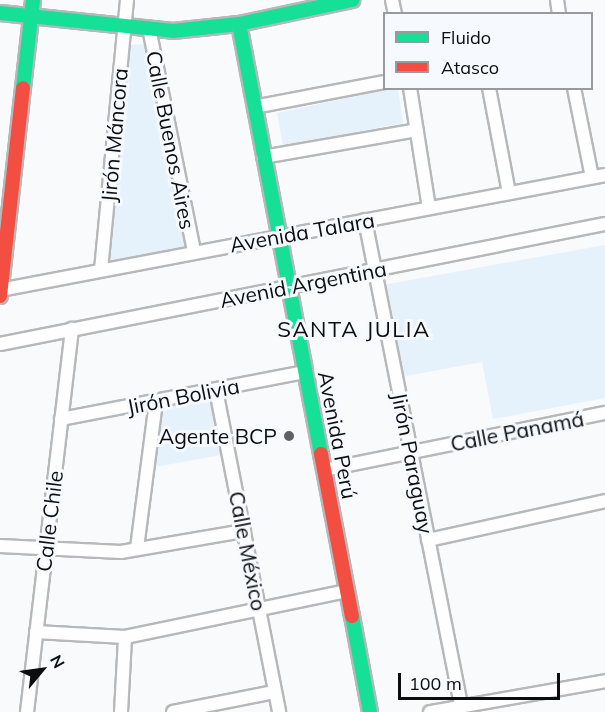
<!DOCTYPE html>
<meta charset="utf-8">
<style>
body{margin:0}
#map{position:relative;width:605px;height:712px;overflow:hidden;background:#f8fafc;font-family:Mulish,sans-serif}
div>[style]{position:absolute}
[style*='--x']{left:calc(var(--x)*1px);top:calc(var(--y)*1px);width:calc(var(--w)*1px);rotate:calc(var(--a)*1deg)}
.green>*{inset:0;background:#e5f1fb}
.roads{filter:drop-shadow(2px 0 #b6b8b9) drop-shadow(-2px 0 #b6b8b9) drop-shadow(0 2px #b6b8b9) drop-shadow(0 -2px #b6b8b9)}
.street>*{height:12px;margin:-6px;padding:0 6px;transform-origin:6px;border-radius:6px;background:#fefeff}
.fast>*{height:14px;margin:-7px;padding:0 7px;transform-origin:7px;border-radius:7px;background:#16e098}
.jam>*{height:14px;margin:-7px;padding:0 7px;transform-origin:7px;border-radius:7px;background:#f24e42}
.dots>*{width:16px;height:16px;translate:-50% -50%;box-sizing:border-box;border:3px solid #f6fafe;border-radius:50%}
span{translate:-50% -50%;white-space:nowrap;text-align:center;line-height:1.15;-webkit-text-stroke:6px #f6fafe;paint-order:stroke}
.street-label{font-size:21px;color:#0c0d0f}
.poi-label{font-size:21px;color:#0c0d0f}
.right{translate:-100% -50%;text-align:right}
.neighbourhood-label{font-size:22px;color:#0c0d0f;letter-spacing:1.5px}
.legend{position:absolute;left:383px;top:12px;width:210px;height:78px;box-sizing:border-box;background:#f6fafe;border:2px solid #989b9e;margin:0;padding:8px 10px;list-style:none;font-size:18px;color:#0c0d0f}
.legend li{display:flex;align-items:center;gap:12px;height:30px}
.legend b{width:30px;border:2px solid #989b9e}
.north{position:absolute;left:12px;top:640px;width:60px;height:60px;-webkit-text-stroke:4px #f6fafe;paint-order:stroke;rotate:61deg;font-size:16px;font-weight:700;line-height:24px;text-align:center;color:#0c0d0f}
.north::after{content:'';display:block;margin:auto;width:21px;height:27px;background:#0c0d0f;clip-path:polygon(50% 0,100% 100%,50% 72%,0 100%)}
.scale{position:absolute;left:398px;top:673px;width:162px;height:27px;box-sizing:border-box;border:3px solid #0c0d0f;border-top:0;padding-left:8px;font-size:18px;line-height:21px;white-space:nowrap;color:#0c0d0f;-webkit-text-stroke:4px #f6fafe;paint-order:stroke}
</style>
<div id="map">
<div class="green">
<div style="clip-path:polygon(147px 44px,189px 249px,108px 263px,126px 45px)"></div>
<div style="clip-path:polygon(390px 89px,398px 89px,403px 123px,283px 146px,277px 113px)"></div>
<div style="clip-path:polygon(605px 245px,605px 398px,493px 419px,482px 362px,400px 377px,383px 285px)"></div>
<div style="clip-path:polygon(215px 395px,226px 454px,155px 467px,158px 405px)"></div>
</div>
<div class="roads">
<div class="street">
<div style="--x:392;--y:0;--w:14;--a:78"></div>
<div style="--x:557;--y:0;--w:14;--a:82"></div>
<div style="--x:149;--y:28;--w:227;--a:78.6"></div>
<div style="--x:410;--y:88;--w:121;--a:81"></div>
<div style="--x:489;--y:88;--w:107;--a:79.2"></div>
<div style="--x:574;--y:88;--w:91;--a:78.6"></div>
<div style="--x:254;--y:107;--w:132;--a:-10.9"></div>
<div style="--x:263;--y:157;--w:156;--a:-9.9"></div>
<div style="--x:365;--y:220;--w:495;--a:78.8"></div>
<div style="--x:101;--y:270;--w:271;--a:-84.5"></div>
<div style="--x:0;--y:290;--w:616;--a:-10.76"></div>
<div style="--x:0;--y:344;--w:617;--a:-11.22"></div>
<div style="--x:216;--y:390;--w:328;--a:78.9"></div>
<div style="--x:61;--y:419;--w:248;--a:-10.9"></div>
<div style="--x:324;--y:470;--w:287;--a:-11.5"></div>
<div style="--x:428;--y:540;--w:181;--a:-12.4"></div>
<div style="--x:0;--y:546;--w:121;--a:2.8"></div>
<div style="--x:121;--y:552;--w:125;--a:-9.7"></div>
<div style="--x:137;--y:548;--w:147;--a:-82.6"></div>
<div style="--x:36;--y:632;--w:89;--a:3.2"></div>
<div style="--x:125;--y:637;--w:227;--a:-11.7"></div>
<div style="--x:27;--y:712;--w:386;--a:-83.3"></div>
<div style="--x:121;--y:712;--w:75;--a:-86.9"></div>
<div style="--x:173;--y:712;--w:103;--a:-11.2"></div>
<div style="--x:430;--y:712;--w:178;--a:-10"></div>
</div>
<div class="fast">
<div style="--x:0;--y:13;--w:174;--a:5.9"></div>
<div style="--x:173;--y:31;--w:66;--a:-6.1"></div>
<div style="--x:239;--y:24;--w:116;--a:-12"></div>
<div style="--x:239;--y:24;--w:438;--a:79.2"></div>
<div style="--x:23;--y:88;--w:89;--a:-83.5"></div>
<div style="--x:352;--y:616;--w:98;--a:79.4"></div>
</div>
<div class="jam">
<div style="--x:0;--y:296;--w:209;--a:-83.7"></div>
<div style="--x:321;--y:454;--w:165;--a:79.2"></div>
</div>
</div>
<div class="dots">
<div style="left:289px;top:436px;background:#5f6062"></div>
</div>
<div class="street-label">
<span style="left:114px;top:135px;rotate:-85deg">Jirón Máncora</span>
<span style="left:171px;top:140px;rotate:79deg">Calle Buenos Aires</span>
<span style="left:302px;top:232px;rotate:-10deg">Avenida Talara</span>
<span style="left:303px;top:284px;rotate:-11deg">Avenid Argentina</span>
<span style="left:183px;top:396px;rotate:-11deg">Jirón Bolivia</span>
<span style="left:517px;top:431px;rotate:-11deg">Calle Panamá</span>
<span style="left:338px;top:435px;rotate:79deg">Avenida Perú</span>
<span style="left:413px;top:463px;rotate:79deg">Jirón Paraguay</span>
<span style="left:49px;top:521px;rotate:-83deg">Calle Chile</span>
<span style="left:248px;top:551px;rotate:79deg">Calle México</span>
</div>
<div class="poi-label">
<span class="right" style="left:277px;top:436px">Agente BCP</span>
</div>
<div class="neighbourhood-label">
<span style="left:354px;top:330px">SANTA JULIA</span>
</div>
<ul class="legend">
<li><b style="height:8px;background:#16e098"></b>Fluido</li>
<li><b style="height:8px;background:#f24e42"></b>Atasco</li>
</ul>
<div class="north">N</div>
<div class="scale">100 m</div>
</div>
